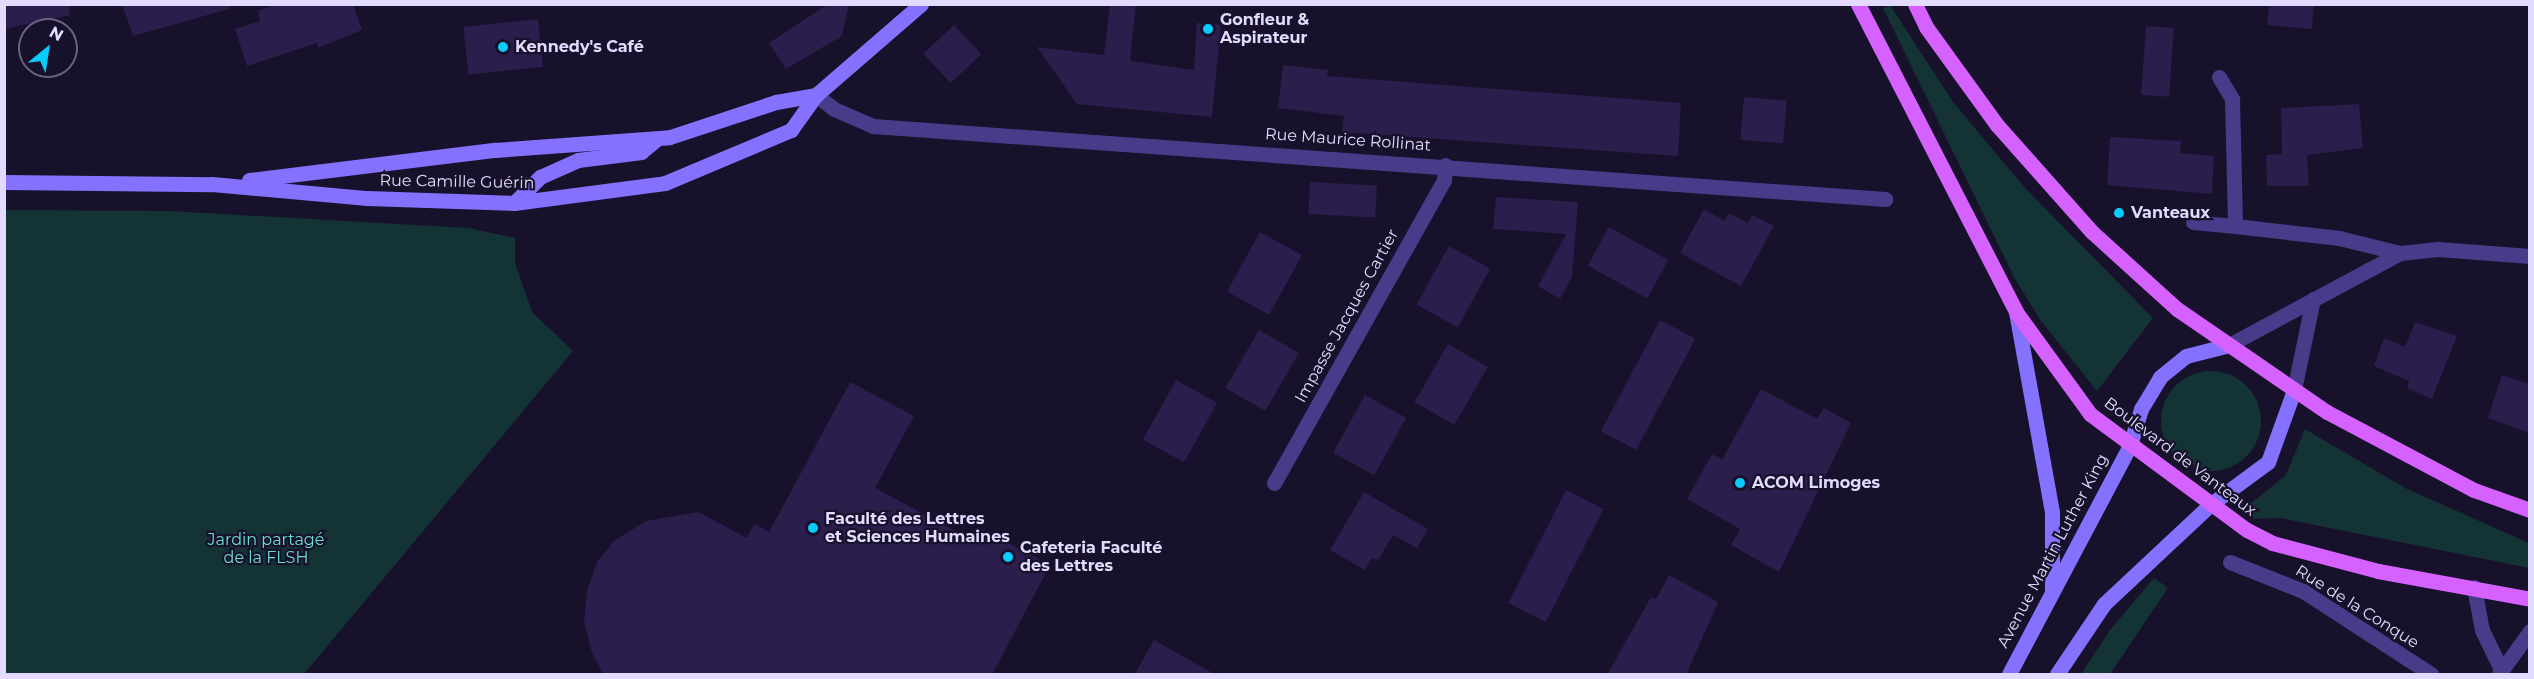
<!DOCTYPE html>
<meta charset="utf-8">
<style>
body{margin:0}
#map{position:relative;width:2534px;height:679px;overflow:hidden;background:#18112b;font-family:Montserrat,sans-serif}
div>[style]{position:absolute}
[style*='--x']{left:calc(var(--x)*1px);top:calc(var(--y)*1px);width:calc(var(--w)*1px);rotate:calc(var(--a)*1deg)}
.green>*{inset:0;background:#143335}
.round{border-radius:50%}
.building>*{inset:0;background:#2b1d4c;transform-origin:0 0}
.street>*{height:15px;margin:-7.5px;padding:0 7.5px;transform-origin:7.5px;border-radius:7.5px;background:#473c8a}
.secondary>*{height:15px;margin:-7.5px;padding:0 7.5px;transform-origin:7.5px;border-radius:7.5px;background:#8472ff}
.primary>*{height:15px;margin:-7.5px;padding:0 7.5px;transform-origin:7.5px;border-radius:7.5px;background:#d562ff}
.dots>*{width:16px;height:16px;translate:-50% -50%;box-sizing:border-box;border:3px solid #18112b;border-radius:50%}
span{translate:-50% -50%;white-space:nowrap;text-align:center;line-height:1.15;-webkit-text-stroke:4.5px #18112b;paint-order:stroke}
.poi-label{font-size:16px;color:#e3dbff;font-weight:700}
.left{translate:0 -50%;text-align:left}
.street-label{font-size:16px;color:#e3dbff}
.park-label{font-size:16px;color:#65e1cf}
.frame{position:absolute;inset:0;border:6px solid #e3dbff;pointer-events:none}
.north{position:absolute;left:18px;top:18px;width:60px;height:60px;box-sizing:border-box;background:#18112b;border:2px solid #696280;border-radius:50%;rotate:30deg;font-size:16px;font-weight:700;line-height:24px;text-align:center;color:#e3dbff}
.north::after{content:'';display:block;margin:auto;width:21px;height:27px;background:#07ccff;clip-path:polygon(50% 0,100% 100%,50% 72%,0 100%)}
</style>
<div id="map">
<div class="green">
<div style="clip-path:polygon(1890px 5px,1953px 102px,2025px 188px,2153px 318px,2097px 391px,2041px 321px,2015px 279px,1883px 8px)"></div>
<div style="clip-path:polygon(5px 210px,170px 211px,469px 228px,515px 238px,515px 263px,532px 312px,573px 351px,304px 674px,5px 674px)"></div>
<div class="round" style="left:2161px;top:371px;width:100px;height:100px"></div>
<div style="clip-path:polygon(2305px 429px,2405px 488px,2529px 543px,2529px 568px,2280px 518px,2254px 519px,2244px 509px,2286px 475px)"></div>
<div style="clip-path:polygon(2154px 578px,2168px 588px,2110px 674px,2081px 674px,2110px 630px)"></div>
</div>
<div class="building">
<div style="clip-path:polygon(4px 4px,69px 4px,70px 15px,4px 29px)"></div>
<div style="clip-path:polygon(122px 4px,229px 4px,229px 9px,133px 36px)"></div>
<div style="clip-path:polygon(276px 4px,353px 4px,362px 30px,318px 48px,317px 43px,247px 66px,235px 29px,260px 21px,258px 11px)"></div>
<div style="clip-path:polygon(828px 4px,849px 4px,842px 36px,786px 69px,769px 43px)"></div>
<div style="clip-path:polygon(1110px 4px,1136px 4px,1130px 61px,1194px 70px,1197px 23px,1221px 25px,1212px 117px,1077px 104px,1037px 47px,1104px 55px)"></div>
<div style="clip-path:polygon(2269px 4px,2314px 4px,2312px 29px,2267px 25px)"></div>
<div style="left:538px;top:19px;width:48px;height:75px;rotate:84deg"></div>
<div style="left:954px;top:25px;width:40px;height:42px;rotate:47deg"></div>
<div style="left:2146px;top:26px;width:28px;height:69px;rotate:4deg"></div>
<div style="clip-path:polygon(1283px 65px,1328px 70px,1327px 76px,1681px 103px,1678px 156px,1342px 132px,1344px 116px,1278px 108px)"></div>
<div style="left:1744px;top:97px;width:43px;height:43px;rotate:5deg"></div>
<div style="clip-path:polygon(2359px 104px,2363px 148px,2307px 155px,2309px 186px,2267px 186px,2266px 155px,2282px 154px,2281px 108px)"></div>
<div style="clip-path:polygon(2110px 137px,2181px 141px,2180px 153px,2214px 156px,2212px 194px,2107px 185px)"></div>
<div style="left:1310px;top:182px;width:67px;height:32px;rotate:3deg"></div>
<div style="clip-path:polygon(1496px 197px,1578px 202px,1572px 277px,1560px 299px,1538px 286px,1566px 234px,1493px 229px)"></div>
<div style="clip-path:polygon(1704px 209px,1724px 221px,1729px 213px,1748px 223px,1752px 215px,1774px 226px,1741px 286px,1680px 253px)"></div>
<div style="left:1609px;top:227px;width:68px;height:44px;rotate:29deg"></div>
<div style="left:1260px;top:232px;width:48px;height:68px;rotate:29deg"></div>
<div style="left:1449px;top:246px;width:47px;height:67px;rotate:29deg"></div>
<div style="left:1660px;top:320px;width:40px;height:126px;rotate:28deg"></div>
<div style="clip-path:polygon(2415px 322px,2457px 336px,2432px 399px,2407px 388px,2409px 381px,2374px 366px,2384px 338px,2405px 347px)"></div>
<div style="left:1259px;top:330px;width:46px;height:67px;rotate:30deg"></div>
<div style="left:1448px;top:344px;width:46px;height:67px;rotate:30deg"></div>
<div style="clip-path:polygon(2502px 375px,2529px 384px,2529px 433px,2488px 418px)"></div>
<div style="left:1176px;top:380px;width:47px;height:68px;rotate:29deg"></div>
<div style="clip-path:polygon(850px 382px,914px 416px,875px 488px,975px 542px,982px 529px,1050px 565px,992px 675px,604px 675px,592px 653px,584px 621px,587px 590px,597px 562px,614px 541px,646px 521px,698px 512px,747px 538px,754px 524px,769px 532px)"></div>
<div style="clip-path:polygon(1761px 389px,1817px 419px,1824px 408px,1851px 423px,1779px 572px,1731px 545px,1740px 529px,1687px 499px,1712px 454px,1722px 460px)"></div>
<div style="left:1365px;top:395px;width:47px;height:66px;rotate:29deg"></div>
<div style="left:1566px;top:490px;width:42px;height:127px;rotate:27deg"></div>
<div style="clip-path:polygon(1364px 492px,1428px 529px,1417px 548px,1393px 535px,1378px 560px,1372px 558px,1365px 570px,1330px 550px)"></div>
<div style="clip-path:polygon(1669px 575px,1718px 602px,1686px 675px,1607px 675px,1651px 597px,1656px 599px)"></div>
<div style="clip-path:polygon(1154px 640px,1216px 675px,1134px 675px)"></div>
</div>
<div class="street">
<div style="--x:2219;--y:77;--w:26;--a:59"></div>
<div style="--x:2232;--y:99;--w:127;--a:88.6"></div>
<div style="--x:2235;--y:226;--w:105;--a:6.6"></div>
<div style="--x:2339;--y:238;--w:63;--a:13.8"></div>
<div style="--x:816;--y:95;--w:23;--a:38"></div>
<div style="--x:834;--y:109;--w:43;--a:23.6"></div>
<div style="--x:873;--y:126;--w:1015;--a:4.13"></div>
<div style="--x:2193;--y:222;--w:42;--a:5.4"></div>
<div style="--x:2229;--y:345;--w:194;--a:-28.3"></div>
<div style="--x:2400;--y:253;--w:38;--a:-6"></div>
<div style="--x:2438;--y:249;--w:92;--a:4.4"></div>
<div style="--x:2294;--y:390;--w:93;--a:-78.2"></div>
<div style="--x:1274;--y:483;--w:347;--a:-60.7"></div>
<div style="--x:1444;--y:180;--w:15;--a:-86"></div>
<div style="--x:2230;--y:562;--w:79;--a:21.7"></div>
<div style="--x:2303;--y:591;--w:153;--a:33"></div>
<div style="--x:2474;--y:587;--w:44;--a:79.5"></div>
<div style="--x:2482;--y:630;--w:41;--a:64.1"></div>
<div style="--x:2499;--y:674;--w:53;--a:-54.2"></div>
</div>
<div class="secondary">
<div style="--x:249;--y:180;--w:248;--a:-7"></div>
<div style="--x:495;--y:150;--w:175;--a:-4.2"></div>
<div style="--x:670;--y:137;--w:112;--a:-18.3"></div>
<div style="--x:776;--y:102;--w:41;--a:-9.9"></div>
<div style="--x:4;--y:182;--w:208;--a:0.6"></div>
<div style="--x:212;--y:184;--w:156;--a:5.2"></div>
<div style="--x:367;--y:198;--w:147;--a:1.9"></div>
<div style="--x:514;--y:203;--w:152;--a:-7.5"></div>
<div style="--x:665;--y:183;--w:137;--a:-22.8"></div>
<div style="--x:791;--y:130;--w:43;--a:-54.5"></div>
<div style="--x:816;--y:95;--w:139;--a:-40.9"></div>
<div style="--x:514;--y:203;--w:37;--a:-45"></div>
<div style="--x:540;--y:177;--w:42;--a:-24.1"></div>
<div style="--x:578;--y:160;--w:64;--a:-7.2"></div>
<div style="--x:641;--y:152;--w:21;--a:-39"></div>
<div style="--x:2016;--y:312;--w:204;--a:79.8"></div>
<div style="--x:2052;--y:513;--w:78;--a:90"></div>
<div style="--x:2009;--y:674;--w:259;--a:-62.1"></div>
<div style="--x:2130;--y:445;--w:38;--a:-73"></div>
<div style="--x:2141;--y:409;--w:37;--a:-59"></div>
<div style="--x:2160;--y:377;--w:33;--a:-39"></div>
<div style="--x:2186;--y:356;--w:44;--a:-14.3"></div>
<div style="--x:2057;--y:674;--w:84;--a:-56.1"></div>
<div style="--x:2104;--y:604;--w:146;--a:-43.1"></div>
<div style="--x:2211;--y:504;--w:71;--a:-36.4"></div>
<div style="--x:2268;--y:462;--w:77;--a:-70.1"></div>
</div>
<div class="primary">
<div style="--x:1858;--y:4;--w:346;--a:62.8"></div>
<div style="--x:2016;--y:312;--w:126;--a:54"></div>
<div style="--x:2090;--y:414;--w:195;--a:36.5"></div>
<div style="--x:2247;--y:530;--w:28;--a:27"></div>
<div style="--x:2272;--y:543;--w:110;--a:14.8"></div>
<div style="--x:2378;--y:571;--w:155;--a:10.4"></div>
<div style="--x:1915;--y:4;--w:25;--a:64"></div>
<div style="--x:1926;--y:27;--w:121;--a:54.1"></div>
<div style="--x:1997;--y:125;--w:143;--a:48.4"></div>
<div style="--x:2092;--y:232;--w:115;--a:42.2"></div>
<div style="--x:2177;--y:309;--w:182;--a:34.5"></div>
<div style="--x:2327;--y:412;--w:166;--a:28"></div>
<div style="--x:2474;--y:490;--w:59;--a:19.7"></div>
</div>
<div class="dots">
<div style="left:1208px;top:29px;background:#07ccff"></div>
<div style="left:503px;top:47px;background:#07ccff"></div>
<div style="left:2119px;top:213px;background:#07ccff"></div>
<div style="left:1740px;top:483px;background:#07ccff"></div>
<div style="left:813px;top:528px;background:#07ccff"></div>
<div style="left:1008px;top:557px;background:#07ccff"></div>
</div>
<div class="poi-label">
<span class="left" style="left:1220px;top:29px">Gonfleur &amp;<br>Aspirateur</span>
<span class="left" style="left:515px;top:47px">Kennedy's Café</span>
<span class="left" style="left:2131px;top:213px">Vanteaux</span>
<span class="left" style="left:1752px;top:483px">ACOM Limoges</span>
<span class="left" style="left:825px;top:528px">Faculté des Lettres<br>et Sciences Humaines</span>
<span class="left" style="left:1020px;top:557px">Cafeteria Faculté<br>des Lettres</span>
</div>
<div class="street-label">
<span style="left:1348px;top:140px;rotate:4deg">Rue Maurice Rollinat</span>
<span style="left:457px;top:182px;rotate:1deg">Rue Camille Guérin</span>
<span style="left:1347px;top:316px;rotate:-61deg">Impasse Jacques Cartier</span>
<span style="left:2180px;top:457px;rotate:37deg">Boulevard de Vanteaux</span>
<span style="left:2053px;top:551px;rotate:-62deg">Avenue Martin Luther King</span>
<span style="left:2357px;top:607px;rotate:32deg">Rue de la Conque</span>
</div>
<div class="park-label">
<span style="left:266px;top:549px">Jardin partagé<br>de la FLSH</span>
</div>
<div class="frame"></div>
<div class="north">N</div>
</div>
